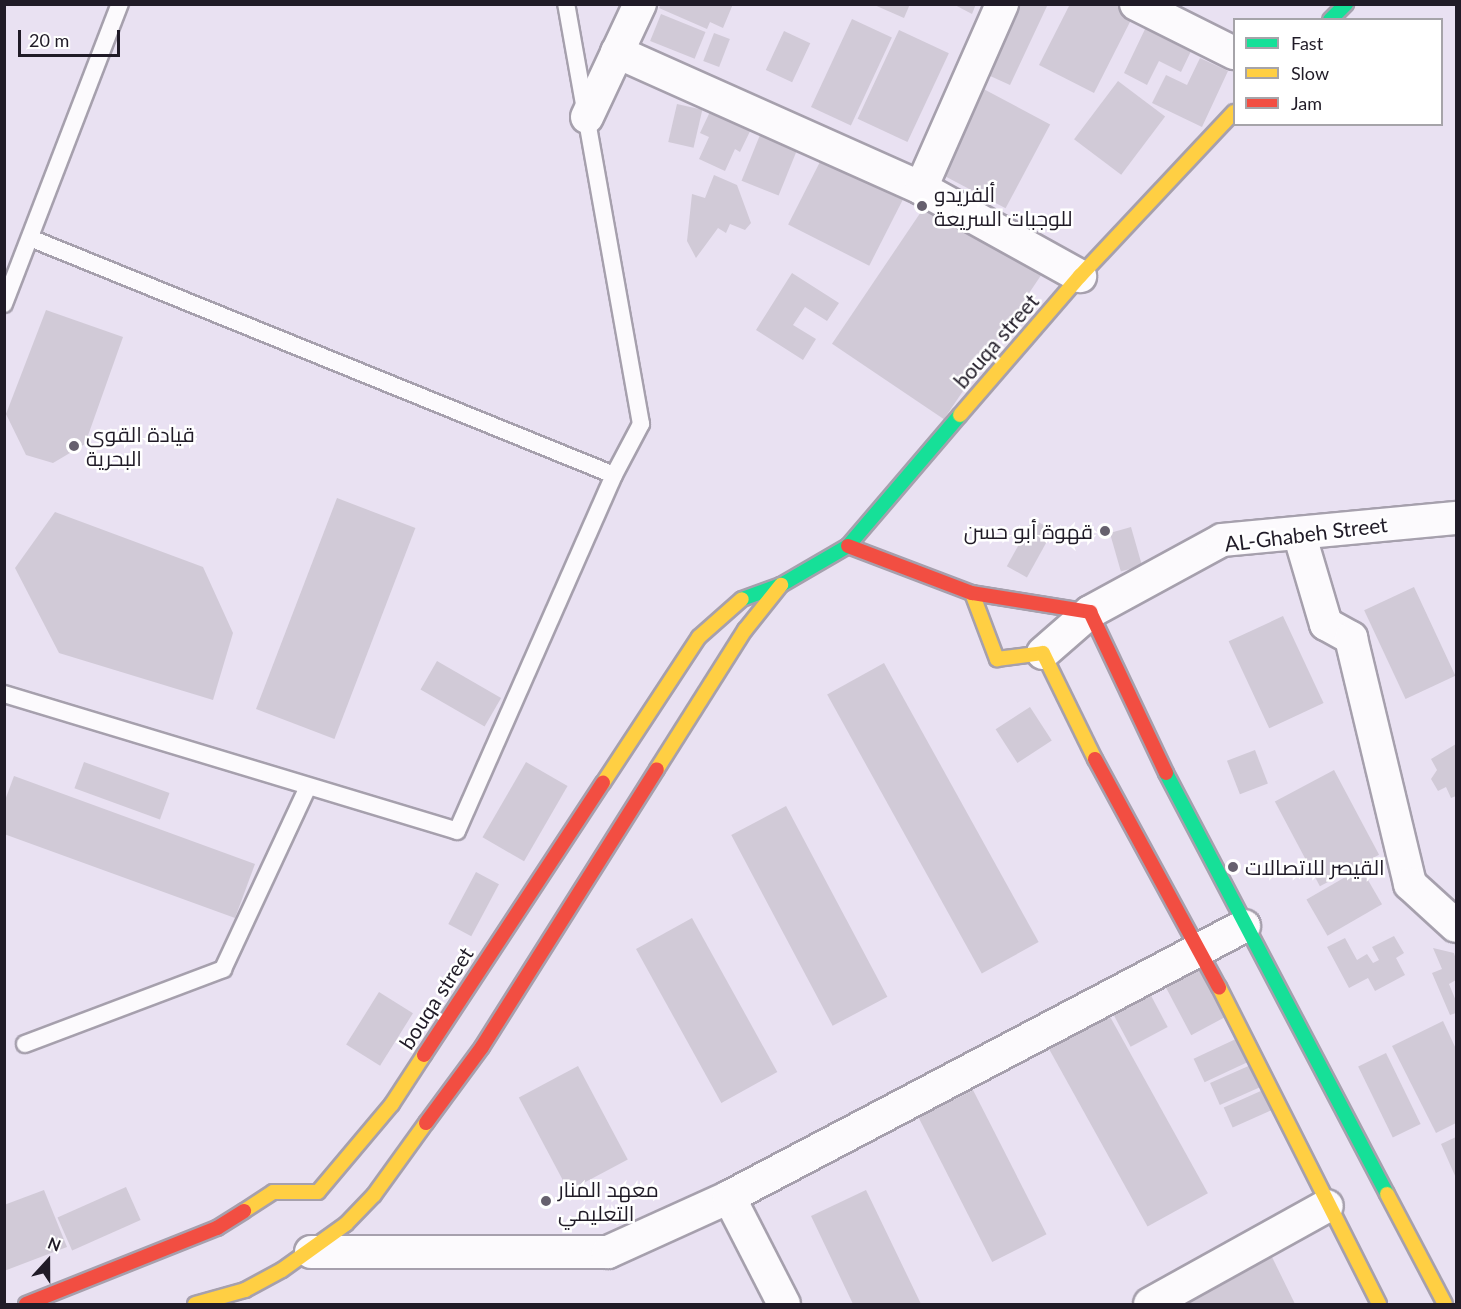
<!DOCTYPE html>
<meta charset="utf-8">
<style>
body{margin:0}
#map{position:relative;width:1461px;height:1309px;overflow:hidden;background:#e9e1f2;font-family:Lato,Cairo,sans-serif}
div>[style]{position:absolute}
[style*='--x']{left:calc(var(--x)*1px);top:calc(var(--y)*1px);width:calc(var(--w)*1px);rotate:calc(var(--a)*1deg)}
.building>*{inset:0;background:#d1cad7;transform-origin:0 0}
.roads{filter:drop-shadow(2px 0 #a6a0ad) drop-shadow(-2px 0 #a6a0ad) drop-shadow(0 2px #a6a0ad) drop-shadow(0 -2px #a6a0ad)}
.lane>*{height:16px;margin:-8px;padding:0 8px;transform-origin:8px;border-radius:8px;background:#fcfafd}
.street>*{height:32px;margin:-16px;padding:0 16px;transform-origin:16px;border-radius:16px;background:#fcfafd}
.fast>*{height:14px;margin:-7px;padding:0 7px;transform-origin:7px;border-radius:7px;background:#16e098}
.slow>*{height:14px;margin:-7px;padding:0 7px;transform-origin:7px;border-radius:7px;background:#ffcf43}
.jam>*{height:14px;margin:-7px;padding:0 7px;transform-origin:7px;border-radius:7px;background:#f24e42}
.dots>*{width:16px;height:16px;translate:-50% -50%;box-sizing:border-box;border:3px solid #fff;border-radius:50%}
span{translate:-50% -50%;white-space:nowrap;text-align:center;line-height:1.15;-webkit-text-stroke:5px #fff;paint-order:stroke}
.poi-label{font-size:21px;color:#201b27}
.left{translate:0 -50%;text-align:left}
.right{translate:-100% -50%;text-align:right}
.street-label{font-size:21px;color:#201b27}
.frame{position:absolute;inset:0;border:6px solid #201b27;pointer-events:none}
.legend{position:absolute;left:1233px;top:18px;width:210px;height:108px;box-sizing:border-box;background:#fff;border:2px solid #a6a4a9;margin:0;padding:8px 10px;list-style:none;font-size:18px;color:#201b27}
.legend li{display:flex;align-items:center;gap:12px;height:30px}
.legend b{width:30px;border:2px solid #a6a4a9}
.north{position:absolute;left:18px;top:1231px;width:60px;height:60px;-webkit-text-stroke:4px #fff;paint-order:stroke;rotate:21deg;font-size:16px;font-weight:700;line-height:24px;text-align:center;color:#201b27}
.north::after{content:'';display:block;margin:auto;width:21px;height:27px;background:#201b27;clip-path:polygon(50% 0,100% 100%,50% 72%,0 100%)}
.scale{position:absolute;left:18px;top:30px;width:102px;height:27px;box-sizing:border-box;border:3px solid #201b27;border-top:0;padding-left:8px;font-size:18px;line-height:21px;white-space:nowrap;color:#201b27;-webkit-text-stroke:4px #fff;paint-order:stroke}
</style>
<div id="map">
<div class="building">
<div style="clip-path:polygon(661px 4px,733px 4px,723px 28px,710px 22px,707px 29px,659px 8px)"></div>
<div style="clip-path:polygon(872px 4px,910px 4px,904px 18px)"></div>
<div style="clip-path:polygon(953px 4px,976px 4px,972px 14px)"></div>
<div style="clip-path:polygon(1008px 4px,1048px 4px,1010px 85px,977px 70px)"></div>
<div style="clip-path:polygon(1070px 4px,1115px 4px,1134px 14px,1094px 93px,1039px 65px)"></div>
<div style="left:661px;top:14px;width:48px;height:29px;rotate:22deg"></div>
<div style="left:852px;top:19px;width:44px;height:97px;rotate:25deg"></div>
<div style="clip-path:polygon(1146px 27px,1192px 49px,1181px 72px,1159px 61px,1147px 85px,1124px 73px)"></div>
<div style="left:899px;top:30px;width:55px;height:98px;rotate:25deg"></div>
<div style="left:784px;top:31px;width:29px;height:43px;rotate:25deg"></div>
<div style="left:714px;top:33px;width:17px;height:30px;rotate:21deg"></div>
<div style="clip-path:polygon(1200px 58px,1228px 71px,1202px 127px,1152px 103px,1166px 75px,1187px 85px)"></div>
<div style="left:1118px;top:81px;width:59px;height:73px;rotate:37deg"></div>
<div style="left:976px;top:85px;width:84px;height:95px;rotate:28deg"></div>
<div style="clip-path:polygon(715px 101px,755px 121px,740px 152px,735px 149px,725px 171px,699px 159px,709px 137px,700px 133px)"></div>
<div style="left:677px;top:104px;width:26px;height:39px;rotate:13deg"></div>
<div style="left:764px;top:125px;width:40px;height:60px;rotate:22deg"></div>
<div style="left:824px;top:154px;width:91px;height:79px;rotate:27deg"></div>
<div style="clip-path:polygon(714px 175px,737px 185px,751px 223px,745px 230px,730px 224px,726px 233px,718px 228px,696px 258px,687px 241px,692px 194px,705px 198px)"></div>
<div style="left:931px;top:197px;width:135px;height:177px;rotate:34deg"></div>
<div style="clip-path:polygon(792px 273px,839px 303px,827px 321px,805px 307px,793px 325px,816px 339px,803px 360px,756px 330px)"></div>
<div style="clip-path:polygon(46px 310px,123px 337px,85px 444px,53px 463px,26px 455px,6px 414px)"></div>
<div style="left:337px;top:498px;width:84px;height:226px;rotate:21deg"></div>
<div style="clip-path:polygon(55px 512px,203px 567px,233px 633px,213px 700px,59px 653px,15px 568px)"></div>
<div style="left:1033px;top:519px;width:23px;height:54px;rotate:29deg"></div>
<div style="left:1131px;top:527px;width:40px;height:22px;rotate:74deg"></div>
<div style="left:1414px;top:587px;width:98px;height:55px;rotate:65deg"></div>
<div style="left:1283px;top:616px;width:96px;height:60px;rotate:65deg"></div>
<div style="left:437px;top:661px;width:74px;height:33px;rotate:30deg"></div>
<div style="left:884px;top:663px;width:319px;height:65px;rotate:61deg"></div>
<div style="left:1030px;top:707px;width:40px;height:41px;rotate:57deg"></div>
<div style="clip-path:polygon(1456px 744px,1456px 796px,1451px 798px,1446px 787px,1438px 791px,1431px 779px,1437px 770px,1431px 759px)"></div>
<div style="left:1255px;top:750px;width:36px;height:30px;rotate:69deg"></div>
<div style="left:84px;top:762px;width:91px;height:28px;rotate:20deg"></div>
<div style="left:526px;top:762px;width:48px;height:87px;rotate:30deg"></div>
<div style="left:1334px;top:770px;width:96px;height:67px;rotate:62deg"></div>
<div style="clip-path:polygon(14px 776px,255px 864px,235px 918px,4px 834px,4px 803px)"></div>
<div style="left:786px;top:806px;width:216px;height:62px;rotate:62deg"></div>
<div style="left:1361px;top:868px;width:42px;height:63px;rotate:60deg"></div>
<div style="left:476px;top:872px;width:26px;height:59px;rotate:28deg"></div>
<div style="left:692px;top:918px;width:176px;height:64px;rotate:61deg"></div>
<div style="clip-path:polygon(1394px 936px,1404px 953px,1396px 958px,1405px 975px,1375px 991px,1368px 978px,1349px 988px,1327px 947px,1345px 938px,1357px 960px,1367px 954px,1373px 963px,1379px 960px,1372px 947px)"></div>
<div style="clip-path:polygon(1433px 948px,1454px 953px,1456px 960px,1456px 980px,1449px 984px,1456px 1001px,1456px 1013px,1450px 1015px,1432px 973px,1442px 969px)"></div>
<div style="left:1198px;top:967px;width:57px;height:38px;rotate:62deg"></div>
<div style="left:1148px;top:990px;width:42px;height:42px;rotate:62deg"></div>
<div style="left:379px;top:992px;width:40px;height:62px;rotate:32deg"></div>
<div style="left:1108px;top:1013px;width:206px;height:69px;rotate:61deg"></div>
<div style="clip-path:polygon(1443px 1021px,1456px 1049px,1456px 1123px,1436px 1133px,1392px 1046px)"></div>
<div style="left:1238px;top:1038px;width:26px;height:49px;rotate:65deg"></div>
<div style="left:1386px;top:1053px;width:79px;height:31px;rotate:64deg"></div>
<div style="left:1253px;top:1064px;width:24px;height:47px;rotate:66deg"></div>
<div style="left:578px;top:1066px;width:106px;height:67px;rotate:62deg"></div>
<div style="left:973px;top:1090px;width:162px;height:61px;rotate:63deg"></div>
<div style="left:1263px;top:1090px;width:22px;height:43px;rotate:66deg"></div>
<div style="clip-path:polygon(1456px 1137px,1456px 1178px,1441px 1144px)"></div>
<div style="left:126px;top:1187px;width:36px;height:75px;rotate:66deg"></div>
<div style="clip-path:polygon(44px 1190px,67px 1247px,4px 1271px,4px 1205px)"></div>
<div style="clip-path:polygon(866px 1190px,921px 1304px,853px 1304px,811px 1216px)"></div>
<div style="clip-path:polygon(1272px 1257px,1295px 1304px,1185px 1304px,1182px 1300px)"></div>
</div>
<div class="roads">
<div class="lane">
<div style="--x:30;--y:238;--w:630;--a:22.09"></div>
<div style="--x:4;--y:304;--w:322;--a:-68.9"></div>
<div style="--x:4;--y:694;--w:473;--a:16.8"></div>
<div style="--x:457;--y:831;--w:389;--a:-66.2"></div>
<div style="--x:614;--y:475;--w:58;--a:-62.1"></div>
<div style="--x:641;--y:424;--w:427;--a:-100.1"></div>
<div style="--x:25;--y:1044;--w:212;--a:-20.7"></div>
<div style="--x:223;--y:969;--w:201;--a:-65"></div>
</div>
<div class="street">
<div style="--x:1136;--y:4;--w:110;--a:26.6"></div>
<div style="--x:617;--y:52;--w:333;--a:24.1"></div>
<div style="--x:921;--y:188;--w:182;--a:29"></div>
<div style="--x:587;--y:117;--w:125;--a:-64.9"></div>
<div style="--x:921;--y:188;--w:201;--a:-66.2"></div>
<div style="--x:1299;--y:533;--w:95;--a:73.5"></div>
<div style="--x:1326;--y:624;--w:29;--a:29"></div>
<div style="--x:1351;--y:638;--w:253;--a:76.5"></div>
<div style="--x:1410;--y:884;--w:62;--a:42.4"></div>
<div style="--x:1043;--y:653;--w:62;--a:-41.1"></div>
<div style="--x:1090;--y:612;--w:150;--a:-28.6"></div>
<div style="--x:1222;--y:540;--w:235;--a:-5.4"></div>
<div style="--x:729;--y:1197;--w:120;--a:62.8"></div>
<div style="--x:311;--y:1252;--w:297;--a:0"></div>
<div style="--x:608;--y:1252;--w:133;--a:-24.4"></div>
<div style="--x:729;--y:1197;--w:582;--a:-27.75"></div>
<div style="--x:1150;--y:1304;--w:202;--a:-29"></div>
</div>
<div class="fast">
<div style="--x:1330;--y:20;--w:23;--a:-45"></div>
<div style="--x:742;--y:599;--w:41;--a:-19.7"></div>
<div style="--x:781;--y:585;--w:78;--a:-30.2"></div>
<div style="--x:848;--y:546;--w:172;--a:-49.5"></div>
<div style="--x:1166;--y:773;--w:475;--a:62.3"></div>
</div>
<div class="slow">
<div style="--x:960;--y:415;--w:184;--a:-49.2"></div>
<div style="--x:1080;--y:276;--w:225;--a:-46.8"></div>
<div style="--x:972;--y:593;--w:71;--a:69.3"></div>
<div style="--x:997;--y:659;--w:46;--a:-7.4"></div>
<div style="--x:1043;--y:653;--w:118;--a:63.9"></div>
<div style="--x:657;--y:769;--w:165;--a:-57.7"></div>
<div style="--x:745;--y:630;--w:58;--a:-51.3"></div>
<div style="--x:603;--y:783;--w:175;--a:-56.7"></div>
<div style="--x:699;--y:637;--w:57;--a:-41.5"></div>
<div style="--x:1219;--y:987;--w:355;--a:63.2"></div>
<div style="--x:1387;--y:1194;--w:124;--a:62.2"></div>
<div style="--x:244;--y:1211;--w:35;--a:-33"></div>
<div style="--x:273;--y:1192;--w:45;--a:0"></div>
<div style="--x:318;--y:1192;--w:115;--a:-49.9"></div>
<div style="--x:392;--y:1104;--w:59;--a:-56.9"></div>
<div style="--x:195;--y:1304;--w:52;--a:-15.6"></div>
<div style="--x:245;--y:1290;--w:42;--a:-28.4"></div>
<div style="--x:282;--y:1270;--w:79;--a:-35.7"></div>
<div style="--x:346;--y:1224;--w:40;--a:-46"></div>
<div style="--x:374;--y:1195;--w:89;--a:-54.2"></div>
</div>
<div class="jam">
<div style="--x:848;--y:546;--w:133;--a:20.8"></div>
<div style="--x:972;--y:593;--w:120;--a:9.1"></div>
<div style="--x:1090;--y:612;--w:178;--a:64.7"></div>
<div style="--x:1095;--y:759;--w:260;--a:61.5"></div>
<div style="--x:424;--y:1055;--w:326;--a:-56.7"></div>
<div style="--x:426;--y:1123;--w:94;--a:-53.6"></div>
<div style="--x:482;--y:1047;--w:328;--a:-57.8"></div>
<div style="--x:26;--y:1304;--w:206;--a:-21.7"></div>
<div style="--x:217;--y:1228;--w:32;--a:-32"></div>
</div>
</div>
<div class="dots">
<div style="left:922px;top:206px;background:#66606e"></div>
<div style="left:74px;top:446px;background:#66606e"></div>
<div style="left:1105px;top:531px;background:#66606e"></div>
<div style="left:1233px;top:867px;background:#66606e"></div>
<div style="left:546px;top:1201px;background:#66606e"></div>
</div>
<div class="poi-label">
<span class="left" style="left:934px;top:206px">ألفريدو<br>للوجبات السريعة</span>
<span class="left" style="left:86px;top:446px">قيادة القوى<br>البحرية</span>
<span class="right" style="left:1093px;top:531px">قهوة أبو حسن</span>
<span class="left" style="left:1245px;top:867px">القيصر للاتصالات</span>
<span class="left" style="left:558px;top:1201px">معهد المنار<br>التعليمي</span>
</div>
<div class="street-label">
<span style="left:996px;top:341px;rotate:-49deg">bouqa street</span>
<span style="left:1306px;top:534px;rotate:-7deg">AL-Ghabeh Street</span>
<span style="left:436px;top:998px;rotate:-57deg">bouqa street</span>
</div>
<div class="frame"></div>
<ul class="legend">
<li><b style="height:8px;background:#16e098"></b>Fast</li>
<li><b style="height:8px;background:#ffcf43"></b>Slow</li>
<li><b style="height:8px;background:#f24e42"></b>Jam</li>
</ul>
<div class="north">N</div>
<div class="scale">20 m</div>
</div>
